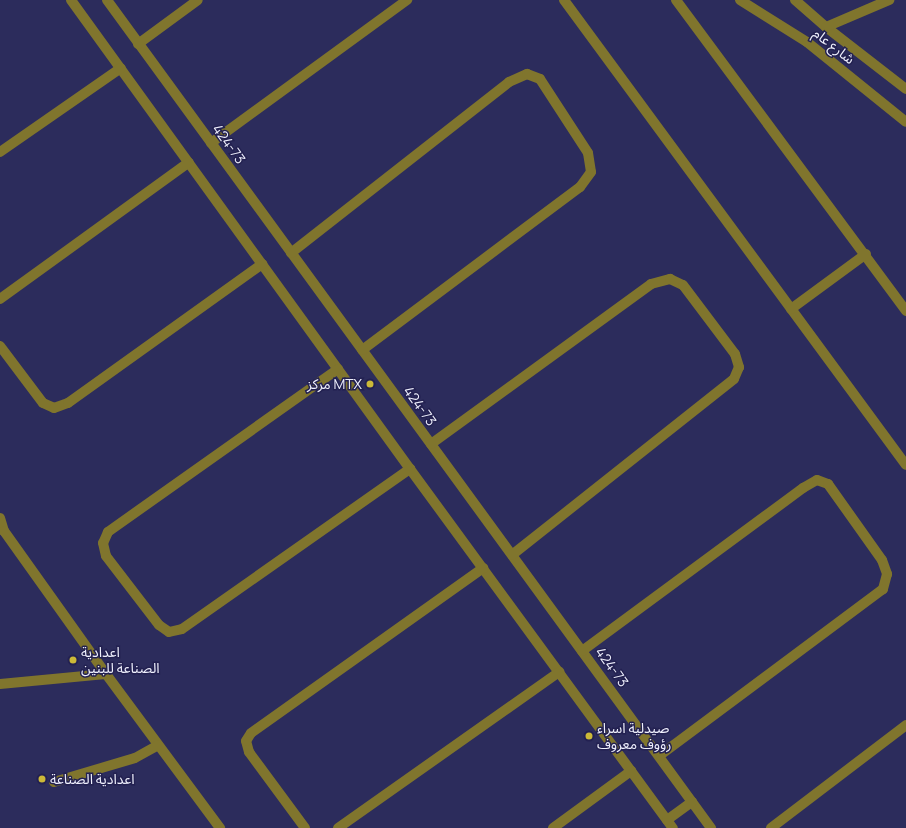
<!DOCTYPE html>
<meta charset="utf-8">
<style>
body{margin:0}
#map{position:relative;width:906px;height:828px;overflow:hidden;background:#2c2c5c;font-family:Manrope,"Noto Sans Arabic",sans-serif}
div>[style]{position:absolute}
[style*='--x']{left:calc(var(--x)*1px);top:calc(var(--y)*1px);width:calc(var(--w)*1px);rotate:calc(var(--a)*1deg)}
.minor>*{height:10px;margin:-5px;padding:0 5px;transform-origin:5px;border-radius:5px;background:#80752d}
.dots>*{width:11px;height:11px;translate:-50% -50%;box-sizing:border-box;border:2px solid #232151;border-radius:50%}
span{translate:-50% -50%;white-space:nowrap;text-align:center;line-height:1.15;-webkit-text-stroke:3px #232151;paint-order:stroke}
.street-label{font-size:14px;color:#eff0fd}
.poi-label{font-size:14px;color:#eff0fd}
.right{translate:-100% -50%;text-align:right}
.left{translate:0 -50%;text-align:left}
</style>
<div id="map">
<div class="minor">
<div style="--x:71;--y:0;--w:579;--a:54.14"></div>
<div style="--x:410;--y:469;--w:445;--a:53.8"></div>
<div style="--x:107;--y:0;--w:1025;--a:53.89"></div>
<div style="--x:564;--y:0;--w:577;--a:53.67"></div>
<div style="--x:676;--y:0;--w:387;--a:53.5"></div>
<div style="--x:740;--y:0;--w:79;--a:32.1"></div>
<div style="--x:807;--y:42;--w:127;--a:38.9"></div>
<div style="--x:795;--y:0;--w:41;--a:41.1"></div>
<div style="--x:826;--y:27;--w:101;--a:37.8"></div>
<div style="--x:826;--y:27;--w:69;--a:-23.2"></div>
<div style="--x:138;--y:44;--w:74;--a:-36.3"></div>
<div style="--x:211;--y:143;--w:243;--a:-36.1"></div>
<div style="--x:0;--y:152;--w:147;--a:-34.8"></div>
<div style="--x:291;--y:253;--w:277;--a:-38.1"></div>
<div style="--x:509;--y:82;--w:20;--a:-24"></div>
<div style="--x:527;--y:74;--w:14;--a:21"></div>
<div style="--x:540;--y:79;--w:88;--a:57"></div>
<div style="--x:588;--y:153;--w:19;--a:81"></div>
<div style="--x:591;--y:172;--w:19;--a:126"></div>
<div style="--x:580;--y:187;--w:272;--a:143.2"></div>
<div style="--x:0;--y:299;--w:233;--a:-35.9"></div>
<div style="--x:791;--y:309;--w:93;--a:-36.3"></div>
<div style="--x:0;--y:346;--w:71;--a:53"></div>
<div style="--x:43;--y:403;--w:12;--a:24"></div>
<div style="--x:54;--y:408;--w:15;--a:-20"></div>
<div style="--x:68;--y:403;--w:239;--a:-35.6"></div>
<div style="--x:338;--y:369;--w:282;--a:144.7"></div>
<div style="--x:108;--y:532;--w:12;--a:114"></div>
<div style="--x:103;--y:543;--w:13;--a:77"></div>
<div style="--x:106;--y:556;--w:87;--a:52.5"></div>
<div style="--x:159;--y:625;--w:12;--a:35"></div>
<div style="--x:169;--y:632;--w:13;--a:-13"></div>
<div style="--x:182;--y:629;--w:279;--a:-35.1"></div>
<div style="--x:431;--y:444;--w:272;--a:-36"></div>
<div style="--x:651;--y:284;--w:20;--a:-15"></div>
<div style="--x:670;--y:279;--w:14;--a:25"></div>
<div style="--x:683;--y:285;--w:86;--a:53"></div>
<div style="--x:735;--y:354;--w:14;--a:73"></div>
<div style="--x:739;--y:367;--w:13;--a:113"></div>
<div style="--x:734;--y:379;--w:283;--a:141.6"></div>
<div style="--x:0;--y:518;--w:14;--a:73"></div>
<div style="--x:4;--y:531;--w:176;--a:54.5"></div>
<div style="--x:106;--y:674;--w:192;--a:53.5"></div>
<div style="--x:582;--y:651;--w:275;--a:-36.4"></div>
<div style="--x:803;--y:488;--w:16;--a:-30"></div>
<div style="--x:817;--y:480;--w:12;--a:20"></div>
<div style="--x:828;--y:484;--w:93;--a:54.6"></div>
<div style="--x:882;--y:560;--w:15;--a:70"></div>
<div style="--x:887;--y:574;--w:16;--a:105"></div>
<div style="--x:883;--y:589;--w:279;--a:143.3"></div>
<div style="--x:0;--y:684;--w:106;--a:-5.4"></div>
<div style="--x:54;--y:782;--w:84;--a:-16.5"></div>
<div style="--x:135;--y:758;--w:26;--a:-29"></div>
<div style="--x:667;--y:820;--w:31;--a:-36"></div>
<div style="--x:305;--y:828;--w:94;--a:-126.4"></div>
<div style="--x:249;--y:752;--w:11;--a:-105"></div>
<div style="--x:246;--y:741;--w:9;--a:-58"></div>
<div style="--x:251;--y:733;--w:285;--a:-35.4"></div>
<div style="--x:338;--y:828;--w:271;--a:-35.2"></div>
<div style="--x:553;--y:828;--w:97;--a:-36.2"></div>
<div style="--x:771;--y:828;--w:170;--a:-37.3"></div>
</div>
<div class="dots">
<div style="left:370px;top:384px;background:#ccb938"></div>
<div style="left:73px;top:660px;background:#ccb938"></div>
<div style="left:589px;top:736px;background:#ccb938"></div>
<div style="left:42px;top:779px;background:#ccb938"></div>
</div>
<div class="street-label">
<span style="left:834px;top:46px;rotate:38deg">شارع عام</span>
<span style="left:229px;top:144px;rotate:54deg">424-73</span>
<span style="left:420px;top:406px;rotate:54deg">424-73</span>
<span style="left:612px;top:667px;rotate:54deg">424-73</span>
</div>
<div class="poi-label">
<span class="right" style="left:362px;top:384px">مركز MTX</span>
<span class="left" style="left:81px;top:660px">اعدادية<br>الصناعة للبنين</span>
<span class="left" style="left:597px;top:736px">صيدلية اسراء<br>رؤوف معروف</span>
<span class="left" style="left:50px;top:779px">اعدادية الصناعة</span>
</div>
</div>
